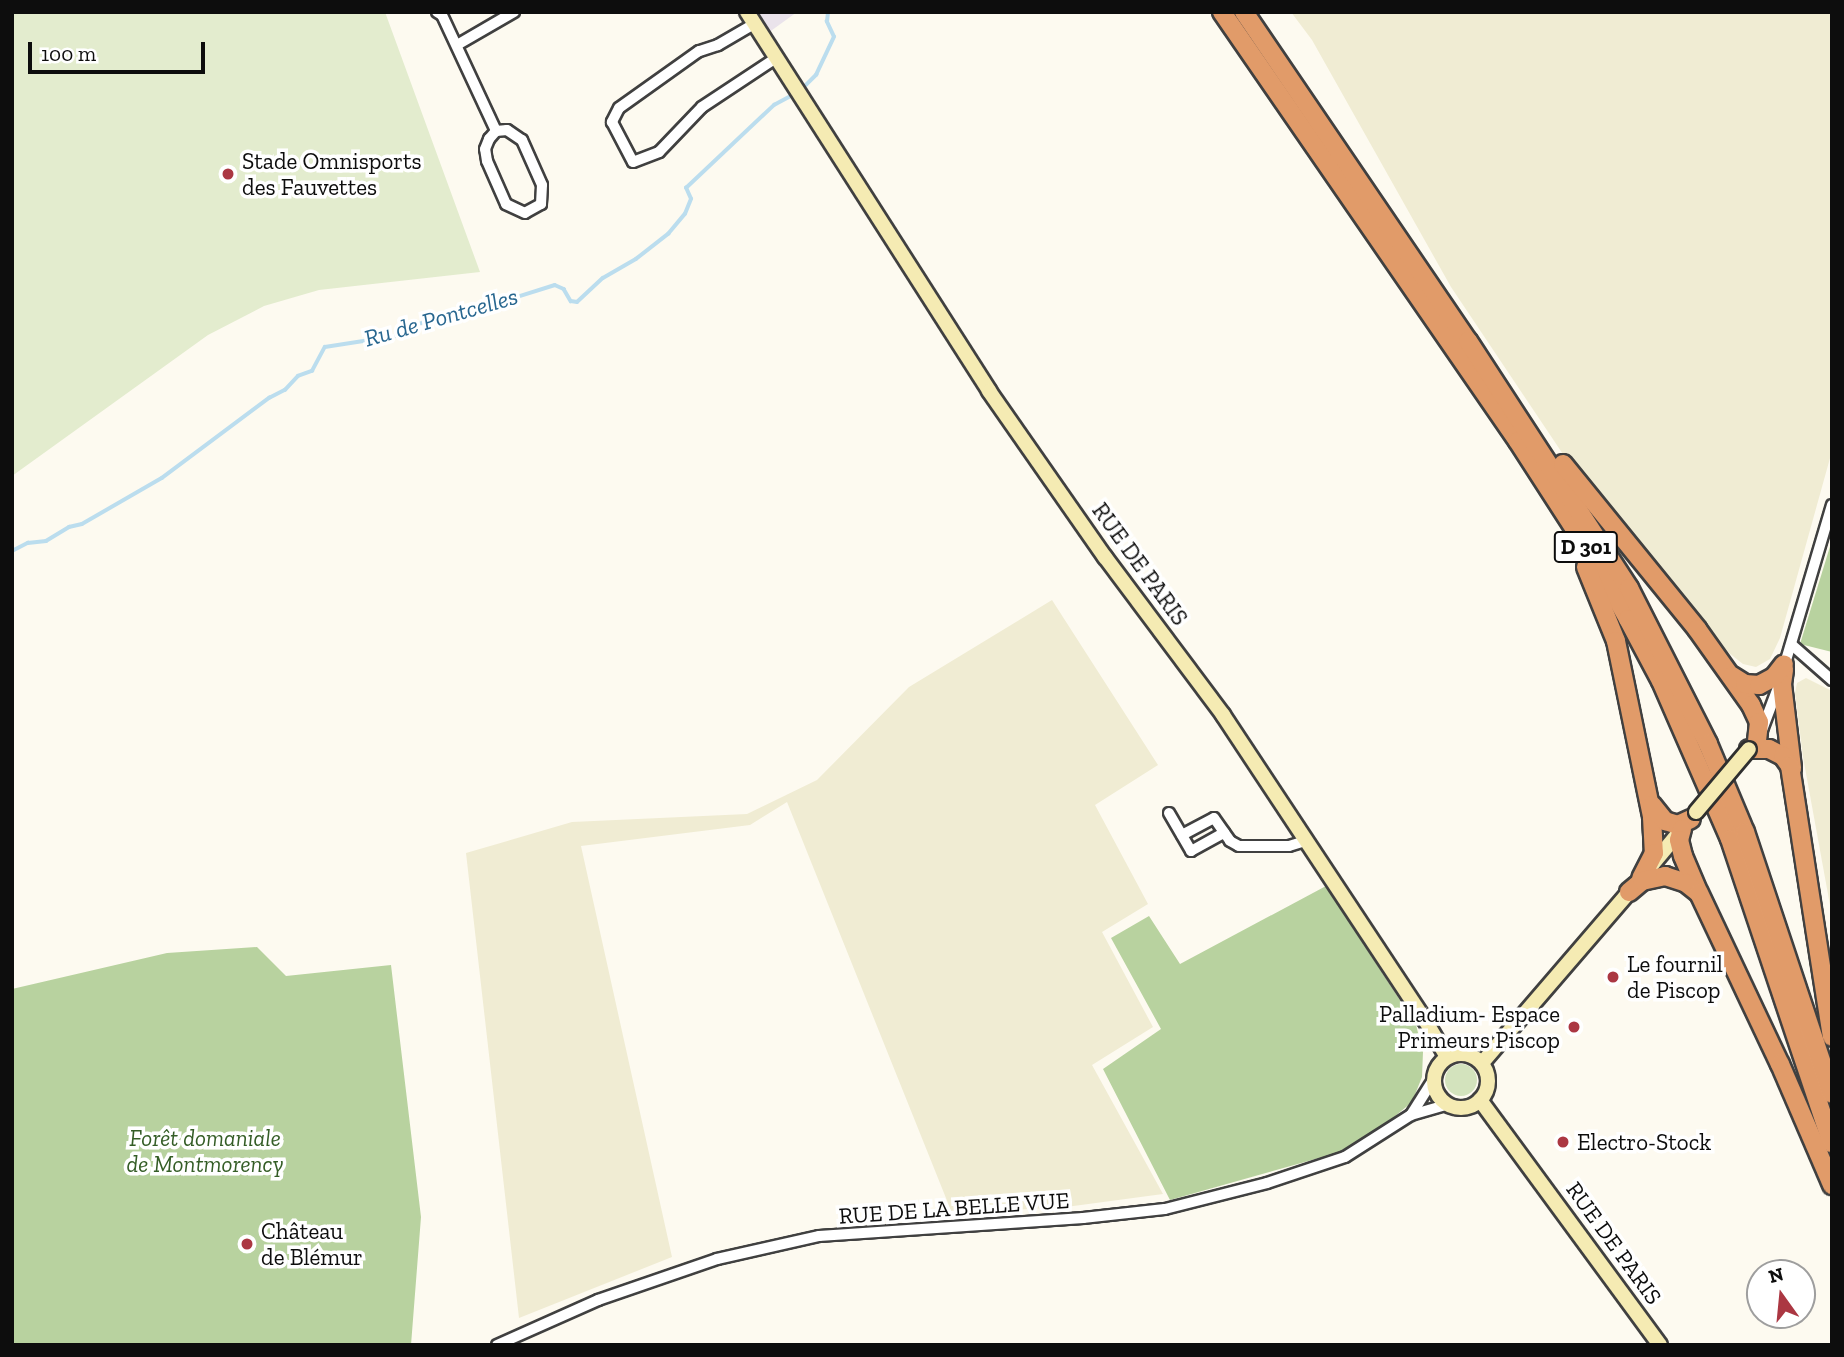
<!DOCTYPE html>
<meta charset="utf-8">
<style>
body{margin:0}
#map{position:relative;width:1844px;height:1357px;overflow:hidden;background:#fdfaf0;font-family:"Zilla Slab",serif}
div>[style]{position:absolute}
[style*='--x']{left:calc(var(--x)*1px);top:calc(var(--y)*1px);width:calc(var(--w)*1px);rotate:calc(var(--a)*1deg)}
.industrial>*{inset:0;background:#eae3eb}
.farmland>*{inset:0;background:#f0ecd3}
.green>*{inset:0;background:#d3e3bd}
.round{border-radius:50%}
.forest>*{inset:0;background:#b8d29f}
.pitch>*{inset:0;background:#e3ecce}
.stream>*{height:3.5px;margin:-1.75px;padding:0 1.75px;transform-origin:1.75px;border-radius:1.75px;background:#bde}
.roads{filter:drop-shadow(2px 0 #404040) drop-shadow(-2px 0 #404040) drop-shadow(0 2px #404040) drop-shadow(0 -2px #404040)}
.street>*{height:10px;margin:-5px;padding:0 5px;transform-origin:5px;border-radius:5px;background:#fff}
.secondary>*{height:14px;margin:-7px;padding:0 7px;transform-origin:7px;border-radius:7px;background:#f5ebb3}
.secondary>.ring{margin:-7px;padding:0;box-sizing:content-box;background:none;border:14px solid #f5ebb3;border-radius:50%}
.highway>*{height:18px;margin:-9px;padding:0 9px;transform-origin:9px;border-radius:9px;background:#e19b69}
.bridges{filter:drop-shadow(2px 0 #2f2f2f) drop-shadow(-2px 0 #2f2f2f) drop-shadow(0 2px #2f2f2f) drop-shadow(0 -2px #2f2f2f)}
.secondary-bridge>*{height:14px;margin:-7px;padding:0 7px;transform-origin:7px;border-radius:7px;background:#f5ebb3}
.dots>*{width:19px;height:19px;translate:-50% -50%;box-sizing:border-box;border:4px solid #fff;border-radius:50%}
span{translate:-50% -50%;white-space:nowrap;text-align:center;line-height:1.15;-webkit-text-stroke:7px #fff;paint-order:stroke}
.shield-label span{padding:2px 5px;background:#fff;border:2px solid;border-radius:5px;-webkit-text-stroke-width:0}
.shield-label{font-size:21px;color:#0d0d0d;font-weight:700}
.poi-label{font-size:23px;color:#0d0d0d}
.left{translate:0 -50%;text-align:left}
.right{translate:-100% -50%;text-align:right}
.street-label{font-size:23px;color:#0d0d0d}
.park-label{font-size:23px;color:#345d26;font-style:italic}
.water-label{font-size:24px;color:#27668f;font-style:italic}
.frame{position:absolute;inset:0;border:14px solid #0d0d0d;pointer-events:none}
.north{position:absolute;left:1746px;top:1259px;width:70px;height:70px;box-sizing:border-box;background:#fff;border:2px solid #9e9e9e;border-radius:50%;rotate:345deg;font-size:19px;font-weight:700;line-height:28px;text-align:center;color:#0d0d0d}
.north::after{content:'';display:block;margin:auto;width:24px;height:32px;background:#ab3742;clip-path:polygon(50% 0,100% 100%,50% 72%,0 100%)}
.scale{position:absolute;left:28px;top:42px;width:177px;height:32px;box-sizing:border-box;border:4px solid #0d0d0d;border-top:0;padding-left:9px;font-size:21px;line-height:24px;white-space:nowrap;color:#0d0d0d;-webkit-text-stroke:5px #fff;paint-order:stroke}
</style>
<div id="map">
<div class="industrial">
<div style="clip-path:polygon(755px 12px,797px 12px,768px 33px)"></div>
</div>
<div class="farmland">
<div style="clip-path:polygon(1291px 12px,1832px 12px,1832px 451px,1780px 638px,1770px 659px,1756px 667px,1743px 664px,1729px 653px,1585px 487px,1451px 287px,1312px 40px)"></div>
<div style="clip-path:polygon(1052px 600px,1158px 765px,1095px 805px,1148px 904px,1102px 932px,1153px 1027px,1092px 1065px,1163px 1194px,1066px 1207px,952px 1213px,787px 802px,750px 825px,581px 846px,672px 1257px,519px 1318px,466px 853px,572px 822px,747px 814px,817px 780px,909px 687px)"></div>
<div style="clip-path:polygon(1806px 678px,1832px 691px,1832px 916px,1803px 757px,1795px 693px,1797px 683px)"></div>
</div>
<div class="green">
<div class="round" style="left:1445px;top:1064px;width:32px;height:32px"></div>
</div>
<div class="forest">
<div style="clip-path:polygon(1832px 540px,1832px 652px,1800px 644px)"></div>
<div style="clip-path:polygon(1326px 886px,1416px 1025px,1423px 1052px,1422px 1077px,1412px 1102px,1382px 1127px,1337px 1153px,1170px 1200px,1103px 1069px,1161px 1029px,1111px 938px,1149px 916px,1180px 964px)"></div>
<div style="clip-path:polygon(257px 947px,286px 976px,391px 965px,421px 1217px,411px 1345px,12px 1345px,12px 989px,167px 953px)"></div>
</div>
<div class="pitch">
<div style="clip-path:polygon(385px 12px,480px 272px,319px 290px,264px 306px,208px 335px,12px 476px,12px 13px)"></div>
</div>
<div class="stream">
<div style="--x:805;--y:86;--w:16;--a:-45"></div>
<div style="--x:816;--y:75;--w:42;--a:-64.7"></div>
<div style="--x:834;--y:37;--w:17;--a:-115"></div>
<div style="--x:827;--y:22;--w:10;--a:-84"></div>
<div style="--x:12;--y:551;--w:18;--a:-27"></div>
<div style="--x:28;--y:543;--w:18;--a:-6"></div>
<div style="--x:46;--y:541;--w:27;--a:-31"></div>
<div style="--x:69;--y:527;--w:13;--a:-13"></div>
<div style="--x:82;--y:524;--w:92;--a:-29.9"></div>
<div style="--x:162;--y:478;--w:134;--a:-36.8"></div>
<div style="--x:269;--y:398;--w:18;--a:-27"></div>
<div style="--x:285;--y:390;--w:19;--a:-47"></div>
<div style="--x:298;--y:376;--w:15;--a:-20"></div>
<div style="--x:312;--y:371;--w:27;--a:-62"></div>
<div style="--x:325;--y:347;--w:71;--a:-8.9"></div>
<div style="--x:395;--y:336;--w:37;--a:-26"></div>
<div style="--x:428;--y:320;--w:36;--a:-10"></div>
<div style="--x:463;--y:314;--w:96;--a:-17.5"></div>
<div style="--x:555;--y:285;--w:10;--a:24"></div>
<div style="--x:564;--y:289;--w:14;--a:60"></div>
<div style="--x:571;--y:301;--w:6;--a:9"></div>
<div style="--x:577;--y:302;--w:35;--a:-43"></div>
<div style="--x:603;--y:278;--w:38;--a:-30"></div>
<div style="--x:636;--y:259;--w:41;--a:-38"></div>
<div style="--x:668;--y:234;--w:26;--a:-50"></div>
<div style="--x:685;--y:214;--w:16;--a:-68"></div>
<div style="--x:691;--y:199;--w:12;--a:-114"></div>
<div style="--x:686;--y:188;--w:121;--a:-43.3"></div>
<div style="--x:774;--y:105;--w:19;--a:-28"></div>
</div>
<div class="roads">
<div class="street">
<div style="--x:437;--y:12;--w:6;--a:31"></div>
<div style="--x:442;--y:15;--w:128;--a:65"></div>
<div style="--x:754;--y:24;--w:42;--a:149.7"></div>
<div style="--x:718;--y:45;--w:20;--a:162"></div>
<div style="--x:699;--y:51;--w:98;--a:144.5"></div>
<div style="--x:619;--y:108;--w:16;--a:117"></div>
<div style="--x:612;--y:122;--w:45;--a:62.3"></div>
<div style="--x:633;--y:162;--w:28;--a:-21"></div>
<div style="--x:659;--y:152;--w:62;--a:-46.3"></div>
<div style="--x:702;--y:107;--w:89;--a:-33.5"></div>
<div style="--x:457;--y:45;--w:66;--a:-30.1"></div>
<div style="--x:507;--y:130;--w:18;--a:34"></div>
<div style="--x:522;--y:140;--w:49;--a:66"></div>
<div style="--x:542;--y:185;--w:19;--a:93"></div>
<div style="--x:541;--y:204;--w:18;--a:151"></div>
<div style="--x:525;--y:213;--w:21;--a:-155"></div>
<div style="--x:506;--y:204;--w:47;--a:-113.8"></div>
<div style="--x:487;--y:161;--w:12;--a:-99"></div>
<div style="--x:485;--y:149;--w:11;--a:-68"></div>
<div style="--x:489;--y:139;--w:11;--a:-49"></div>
<div style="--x:496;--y:131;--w:11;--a:-5"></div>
<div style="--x:1792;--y:645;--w:53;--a:41.2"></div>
<div style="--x:1784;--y:667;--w:169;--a:-73.5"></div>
<div style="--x:1762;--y:730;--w:48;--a:-69.3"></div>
<div style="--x:1169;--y:813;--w:44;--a:59.9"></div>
<div style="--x:1191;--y:851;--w:38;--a:-29"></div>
<div style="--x:1182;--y:835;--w:36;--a:-28"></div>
<div style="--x:1214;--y:818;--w:28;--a:55"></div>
<div style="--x:1230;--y:841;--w:10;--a:29"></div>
<div style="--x:1239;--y:846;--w:50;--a:0"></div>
<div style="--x:1289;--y:846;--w:17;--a:-17"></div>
<div style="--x:1411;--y:1115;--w:41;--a:-57.8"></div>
<div style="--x:497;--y:1345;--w:111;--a:-24"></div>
<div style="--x:598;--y:1300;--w:126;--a:-19"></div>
<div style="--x:717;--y:1259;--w:105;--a:-12.7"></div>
<div style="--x:819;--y:1236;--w:265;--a:-3.9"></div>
<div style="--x:1083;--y:1218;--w:82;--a:-6.3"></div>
<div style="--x:1165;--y:1209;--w:105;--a:-14.3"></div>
<div style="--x:1267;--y:1183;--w:82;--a:-18.4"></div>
<div style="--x:1345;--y:1157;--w:78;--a:-32.5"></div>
<div style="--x:1411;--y:1115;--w:37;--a:-16"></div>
</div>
<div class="secondary">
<div style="--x:747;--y:12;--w:450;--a:57.4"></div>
<div style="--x:989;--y:391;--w:203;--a:55.1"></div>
<div style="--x:1105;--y:557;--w:197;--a:53.2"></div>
<div style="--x:1223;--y:715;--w:366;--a:56.5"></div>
<div style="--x:1425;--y:1020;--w:43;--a:59.3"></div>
<div style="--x:1652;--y:865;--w:45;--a:-50.4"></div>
<div class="ring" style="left:1434px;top:1054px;width:40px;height:40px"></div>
<div style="--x:1482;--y:1063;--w:236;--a:-49.3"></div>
<div style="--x:1480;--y:1100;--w:304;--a:53.7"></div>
</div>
<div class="highway">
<div style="--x:1222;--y:12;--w:521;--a:55.4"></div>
<div style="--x:1518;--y:441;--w:148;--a:57.2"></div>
<div style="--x:1598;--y:565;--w:62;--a:60.9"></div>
<div style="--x:1628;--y:619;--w:70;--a:62"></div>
<div style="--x:1661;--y:681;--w:172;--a:66.4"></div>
<div style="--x:1730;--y:839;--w:321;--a:71.5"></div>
<div style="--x:1244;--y:12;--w:398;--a:55.8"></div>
<div style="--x:1468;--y:341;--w:295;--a:56.9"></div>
<div style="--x:1629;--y:588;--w:175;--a:63.1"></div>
<div style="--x:1708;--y:744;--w:95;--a:67.2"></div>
<div style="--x:1745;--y:832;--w:276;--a:71.6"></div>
<div style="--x:1563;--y:464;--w:213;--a:50.9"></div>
<div style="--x:1697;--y:629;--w:93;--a:54.6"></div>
<div style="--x:1751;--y:705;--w:19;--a:65"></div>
<div style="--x:1759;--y:722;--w:18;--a:96"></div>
<div style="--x:1586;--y:567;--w:80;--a:67.9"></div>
<div style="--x:1616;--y:641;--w:180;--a:78.4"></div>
<div style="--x:1652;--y:817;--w:36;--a:87"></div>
<div style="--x:1654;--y:853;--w:28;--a:117"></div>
<div style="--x:1784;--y:670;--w:14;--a:98"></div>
<div style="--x:1782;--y:684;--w:85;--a:83.2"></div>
<div style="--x:1732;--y:676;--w:15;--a:32"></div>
<div style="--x:1745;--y:684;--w:14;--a:4"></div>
<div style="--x:1759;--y:685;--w:17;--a:-28"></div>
<div style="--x:1774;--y:677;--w:16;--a:-52"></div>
<div style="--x:1749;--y:749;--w:20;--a:0"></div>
<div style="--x:1769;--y:749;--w:16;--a:27"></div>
<div style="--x:1783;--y:756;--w:12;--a:55"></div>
<div style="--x:1790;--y:766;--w:274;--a:81.2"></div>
<div style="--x:1652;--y:805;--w:21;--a:51"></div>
<div style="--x:1665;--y:821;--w:14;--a:17"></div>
<div style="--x:1678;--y:825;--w:14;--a:-25"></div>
<div style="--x:1682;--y:829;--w:11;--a:105"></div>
<div style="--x:1679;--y:840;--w:16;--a:76"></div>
<div style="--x:1683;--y:856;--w:38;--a:67"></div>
<div style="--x:1629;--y:892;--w:17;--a:-40"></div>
<div style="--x:1642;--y:881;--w:24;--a:-12"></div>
<div style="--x:1665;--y:876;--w:22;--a:18"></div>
<div style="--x:1686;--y:883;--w:16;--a:38"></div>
<div style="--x:1699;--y:893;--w:189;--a:64.7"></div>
<div style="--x:1780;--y:1064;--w:132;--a:66.7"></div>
</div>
</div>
<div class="bridges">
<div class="secondary-bridge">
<div style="--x:1696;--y:812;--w:82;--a:-49.9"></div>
</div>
</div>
<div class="dots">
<div style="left:228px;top:174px;background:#ab3742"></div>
<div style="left:1613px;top:977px;background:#ab3742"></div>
<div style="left:1574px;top:1027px;background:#ab3742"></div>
<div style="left:1563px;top:1142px;background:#ab3742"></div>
<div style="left:247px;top:1244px;background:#ab3742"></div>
</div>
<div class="shield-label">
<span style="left:1586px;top:547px">D 301</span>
</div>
<div class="poi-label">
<span class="left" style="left:242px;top:174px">Stade Omnisports<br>des Fauvettes</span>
<span class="left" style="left:1627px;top:977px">Le fournil<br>de Piscop</span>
<span class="right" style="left:1560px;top:1027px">Palladium- Espace<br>Primeurs Piscop</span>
<span class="left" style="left:1577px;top:1142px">Electro-Stock</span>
<span class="left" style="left:261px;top:1244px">Château<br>de Blémur</span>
</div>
<div class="street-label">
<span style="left:1140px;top:564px;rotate:54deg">RUE DE PARIS</span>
<span style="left:954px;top:1208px;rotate:-4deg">RUE DE LA BELLE VUE</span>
<span style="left:1614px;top:1243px;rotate:54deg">RUE DE PARIS</span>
</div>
<div class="park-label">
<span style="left:205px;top:1151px">Forêt domaniale<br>de Montmorency</span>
</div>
<div class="water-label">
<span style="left:441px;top:317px;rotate:-16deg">Ru de Pontcelles</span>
</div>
<div class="frame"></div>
<div class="north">N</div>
<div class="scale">100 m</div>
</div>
